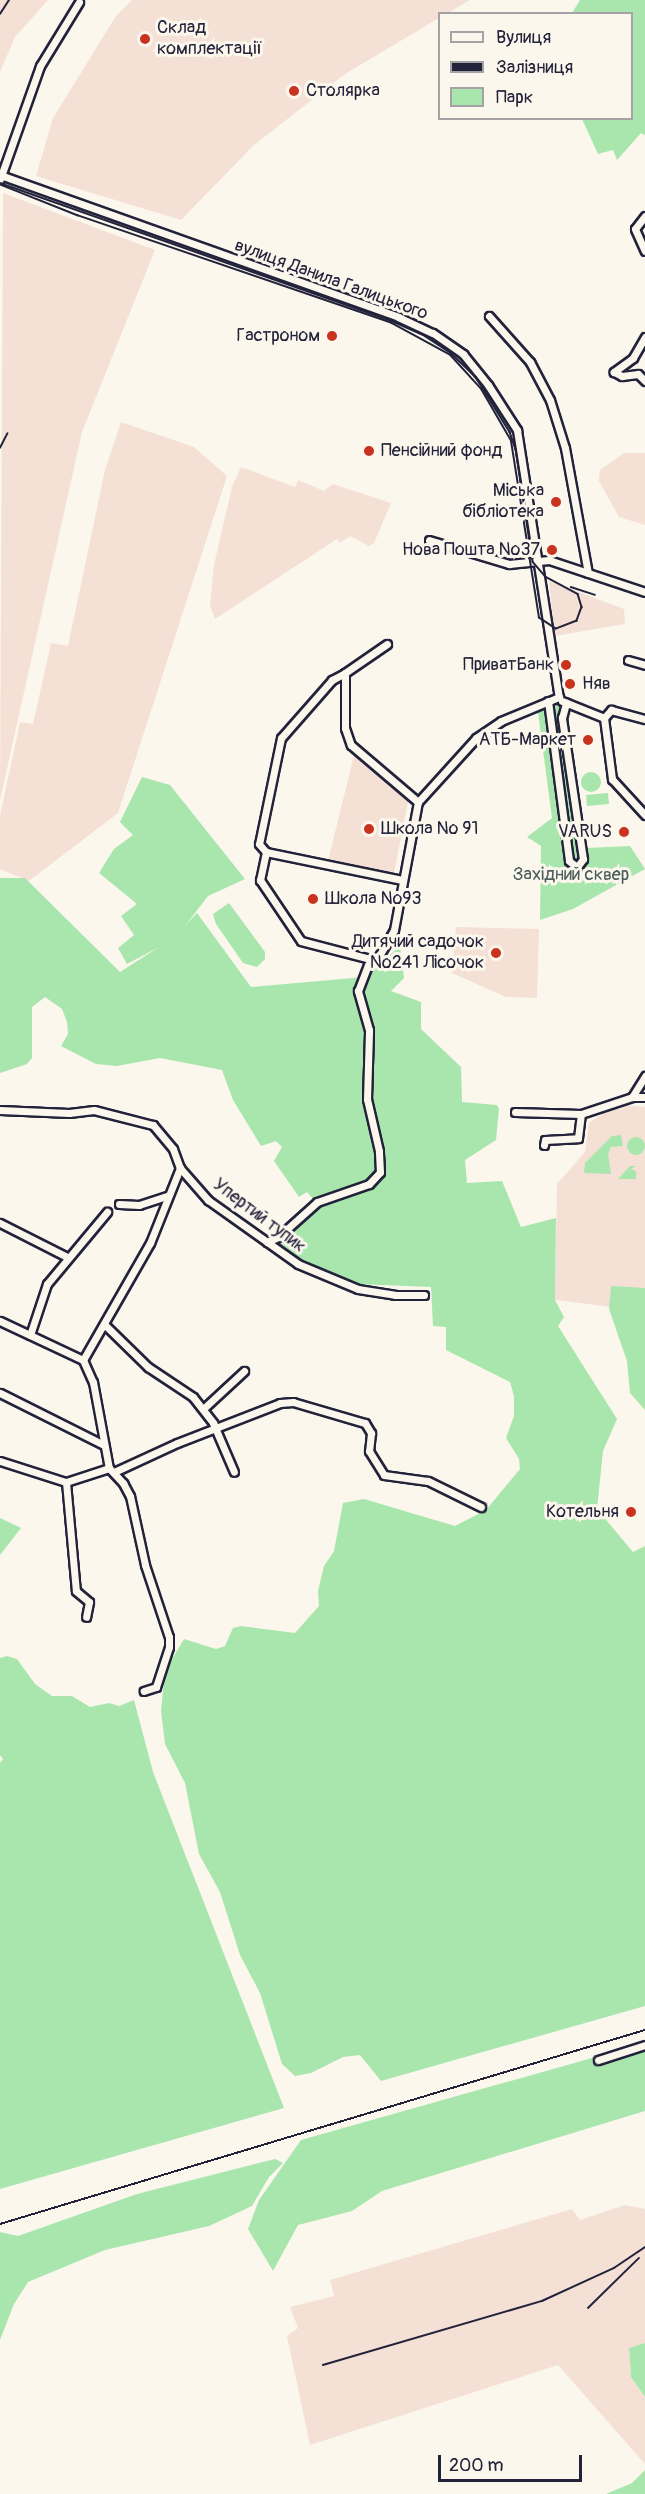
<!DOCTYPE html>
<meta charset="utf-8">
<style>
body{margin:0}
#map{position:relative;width:645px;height:2494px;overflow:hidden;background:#fbf7ec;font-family:Pangolin,sans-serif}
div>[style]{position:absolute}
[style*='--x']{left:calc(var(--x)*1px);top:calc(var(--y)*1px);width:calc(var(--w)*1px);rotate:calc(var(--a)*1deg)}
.built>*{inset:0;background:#f5e0d6}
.green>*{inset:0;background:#a9e6ad;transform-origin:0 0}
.round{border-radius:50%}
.roads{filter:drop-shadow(2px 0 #22223b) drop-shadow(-2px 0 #22223b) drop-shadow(0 2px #22223b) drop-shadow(0 -2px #22223b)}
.minor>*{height:7px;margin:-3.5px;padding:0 3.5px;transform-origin:3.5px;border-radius:3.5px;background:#fbf7ec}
.tram>*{height:1.5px;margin:-0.75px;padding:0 0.75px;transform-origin:0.75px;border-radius:0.75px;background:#22223b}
.rail>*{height:1.5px;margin:-0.75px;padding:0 0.75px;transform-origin:0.75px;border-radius:0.75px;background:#22223b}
.dots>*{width:16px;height:16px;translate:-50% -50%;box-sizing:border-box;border:3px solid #fbf7ec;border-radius:50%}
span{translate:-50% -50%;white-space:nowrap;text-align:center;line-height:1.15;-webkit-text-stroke:6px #fbf7ec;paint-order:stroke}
.poi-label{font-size:18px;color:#22223b}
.left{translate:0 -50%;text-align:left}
.right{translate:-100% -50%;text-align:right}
.street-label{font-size:18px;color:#22223b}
.park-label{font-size:18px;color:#4a5d5d}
.legend{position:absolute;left:438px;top:12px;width:195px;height:108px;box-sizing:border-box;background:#fbf7ec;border:2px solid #a4a2a5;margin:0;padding:8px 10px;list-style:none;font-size:18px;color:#22223b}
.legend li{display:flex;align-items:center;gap:12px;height:30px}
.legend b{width:30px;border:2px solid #a4a2a5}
.scale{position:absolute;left:438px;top:2455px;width:144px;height:27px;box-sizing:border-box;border:3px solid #22223b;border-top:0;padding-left:8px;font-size:18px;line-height:21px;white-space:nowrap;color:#22223b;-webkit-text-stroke:4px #fbf7ec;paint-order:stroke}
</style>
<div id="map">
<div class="built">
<div style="clip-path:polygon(0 0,48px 0,15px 37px,0 72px)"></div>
<div style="clip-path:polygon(132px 0,470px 0,448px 13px,440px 14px,439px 18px,345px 74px,254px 145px,181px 220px,36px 176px,53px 118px,116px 16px)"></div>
<div style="clip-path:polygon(3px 193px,155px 250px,82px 432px,0 800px)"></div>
<div style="clip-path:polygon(121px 422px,194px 447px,227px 476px,118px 813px,29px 881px,0 869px,0 816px,20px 722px,33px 724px,51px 643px,68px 646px,105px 470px)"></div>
<div style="clip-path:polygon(624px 453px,645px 453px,645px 525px,619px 517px,599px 481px,600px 470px)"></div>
<div style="clip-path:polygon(241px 467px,295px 487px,298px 480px,324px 491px,333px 484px,391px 503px,374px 543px,369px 546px,350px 536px,340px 543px,337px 539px,215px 619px,210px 605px,214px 565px,232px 487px)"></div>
<div style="clip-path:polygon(549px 581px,624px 609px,625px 624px,555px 636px)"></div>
<div style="clip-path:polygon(355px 751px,409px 797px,394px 873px,328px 861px)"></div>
<div style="clip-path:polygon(456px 927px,539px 929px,537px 998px,506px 997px,452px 973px)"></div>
<div style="clip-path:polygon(626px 1105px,645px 1107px,645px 1311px,555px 1300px,557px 1184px,585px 1152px,589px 1123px,614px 1106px,620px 1110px)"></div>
<div style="clip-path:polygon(625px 2205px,645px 2209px,645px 2343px,629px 2348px,631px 2377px,645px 2397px,645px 2464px,558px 2365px,310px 2445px,287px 2336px,298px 2328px,290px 2307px,334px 2296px,330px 2280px,572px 2209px,580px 2220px)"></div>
</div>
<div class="green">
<div style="clip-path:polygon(580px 0,645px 0,645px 135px,641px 133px,617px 160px,613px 150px,598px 154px,582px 119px,632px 118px,632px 14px,572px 13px)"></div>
<div style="clip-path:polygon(559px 705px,567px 706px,586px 848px,630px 846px,645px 869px,573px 909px,540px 920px,541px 846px,527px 837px,552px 818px,538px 712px,544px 710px,550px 734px,551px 707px)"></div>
<div class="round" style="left:581px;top:772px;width:20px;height:20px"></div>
<div style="clip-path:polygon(142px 777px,170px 785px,245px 879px,208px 896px,185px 926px,197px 913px,251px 987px,365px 977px,400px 946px,404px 978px,391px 991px,421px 1002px,421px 1029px,461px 1067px,462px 1102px,497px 1105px,499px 1109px,496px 1140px,465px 1160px,467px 1183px,502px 1181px,521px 1227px,556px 1218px,555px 1300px,564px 1317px,558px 1326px,617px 1419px,603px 1451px,597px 1509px,633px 1552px,645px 1546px,645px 2006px,381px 2081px,360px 2055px,343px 2057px,311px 2073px,295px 2076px,282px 2064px,260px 1993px,240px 1955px,220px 1892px,199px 1854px,185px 1783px,165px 1744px,161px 1711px,165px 1671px,184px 1639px,216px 1649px,225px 1646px,233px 1628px,241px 1626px,295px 1633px,319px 1606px,318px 1591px,324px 1566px,334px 1551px,343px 1503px,364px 1499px,455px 1526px,486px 1510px,520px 1469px,519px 1459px,506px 1438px,514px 1416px,514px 1396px,510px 1382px,446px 1350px,446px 1327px,433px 1326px,431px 1287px,355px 1284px,274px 1246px,301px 1220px,314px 1200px,307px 1192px,299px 1197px,274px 1161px,282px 1147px,276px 1141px,261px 1146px,233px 1100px,222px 1070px,160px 1058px,117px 1066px,96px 1064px,61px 1046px,68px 1034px,67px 1022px,62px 1009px,45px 997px,32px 1007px,32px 1058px,27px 1064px,0 1073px,0 878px,25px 878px,120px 972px,159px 947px,127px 964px,118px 948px,134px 935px,121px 916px,137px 904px,99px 873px,114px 849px,133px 835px,120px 822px)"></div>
<div style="left:608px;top:793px;width:11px;height:22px;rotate:85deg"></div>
<div style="clip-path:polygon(229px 903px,265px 952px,265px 959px,257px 967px,243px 963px,216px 924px,213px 914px)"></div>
<div style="clip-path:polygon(621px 1135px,623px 1146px,611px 1147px,608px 1154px,611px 1174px,584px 1173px,585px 1163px,612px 1136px)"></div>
<div class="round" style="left:627px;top:1137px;width:18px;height:18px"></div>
<div style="clip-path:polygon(630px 1166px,636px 1166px,631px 1169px,636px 1171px,636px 1179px,618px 1179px)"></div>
<div style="clip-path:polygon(611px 1286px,645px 1288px,645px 1410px,630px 1393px,627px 1361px,609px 1309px)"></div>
<div style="clip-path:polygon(0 1518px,21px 1528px,0 1555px)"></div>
<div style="clip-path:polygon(7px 1656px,17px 1659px,35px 1684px,52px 1696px,72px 1696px,90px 1707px,109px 1703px,119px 1706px,134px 1700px,153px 1772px,284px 2108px,0 2189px,0 1763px,3px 1759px,0 1755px,0 1658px)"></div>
<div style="clip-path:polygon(645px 2043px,645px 2111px,382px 2191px,352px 2211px,298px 2225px,273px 2271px,248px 2229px,259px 2200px,301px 2140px)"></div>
<div style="clip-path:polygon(275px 2159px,283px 2163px,269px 2177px,252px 2206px,209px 2226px,105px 2250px,28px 2282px,14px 2304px,0 2340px,0 2232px,18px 2236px,137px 2194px)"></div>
<div style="clip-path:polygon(645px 2343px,645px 2397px,631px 2377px,629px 2348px)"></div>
<div style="clip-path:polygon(645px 2470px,645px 2494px,606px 2494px,632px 2483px)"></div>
</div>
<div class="roads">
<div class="minor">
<div style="--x:0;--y:175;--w:423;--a:19.6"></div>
<div style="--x:398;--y:317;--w:38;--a:25"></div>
<div style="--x:433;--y:333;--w:37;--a:35"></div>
<div style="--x:463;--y:354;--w:40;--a:51"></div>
<div style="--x:488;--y:385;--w:54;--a:57.2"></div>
<div style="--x:517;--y:430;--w:270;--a:81.1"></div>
<div style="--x:0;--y:179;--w:120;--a:-70.5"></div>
<div style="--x:40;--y:66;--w:75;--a:-58.6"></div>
<div style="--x:645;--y:216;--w:16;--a:128"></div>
<div style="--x:635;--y:229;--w:24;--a:66"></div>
<div style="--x:489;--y:316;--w:62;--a:48.3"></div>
<div style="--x:530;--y:362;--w:43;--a:62.2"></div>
<div style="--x:550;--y:400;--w:50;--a:72.6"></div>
<div style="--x:565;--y:448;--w:127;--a:79.6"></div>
<div style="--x:645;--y:337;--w:24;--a:120"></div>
<div style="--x:633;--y:358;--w:24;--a:144"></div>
<div style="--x:614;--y:372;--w:9;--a:27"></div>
<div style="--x:622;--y:376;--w:16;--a:-7"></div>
<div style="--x:638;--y:374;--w:10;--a:45"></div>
<div style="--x:429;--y:540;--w:84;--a:16.7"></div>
<div style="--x:509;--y:564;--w:40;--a:-5.7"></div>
<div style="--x:549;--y:560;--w:101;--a:18.4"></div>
<div style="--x:387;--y:644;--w:51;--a:145.4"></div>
<div style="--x:345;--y:673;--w:55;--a:90"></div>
<div style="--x:345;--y:728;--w:18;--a:71"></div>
<div style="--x:351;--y:745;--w:88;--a:40.4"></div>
<div style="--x:628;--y:660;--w:18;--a:16"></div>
<div style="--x:345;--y:673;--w:15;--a:152"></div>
<div style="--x:332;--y:680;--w:77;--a:131.3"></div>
<div style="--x:281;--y:738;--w:108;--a:101.7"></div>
<div style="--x:259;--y:844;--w:11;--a:49"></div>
<div style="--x:266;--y:852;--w:29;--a:102"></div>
<div style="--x:260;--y:880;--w:73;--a:56.1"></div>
<div style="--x:301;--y:941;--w:75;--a:14.6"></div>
<div style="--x:548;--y:701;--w:161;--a:82.5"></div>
<div style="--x:569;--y:861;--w:10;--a:37"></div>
<div style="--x:577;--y:867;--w:10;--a:-53"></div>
<div style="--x:583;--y:859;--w:143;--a:-98.5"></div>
<div style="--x:562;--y:718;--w:16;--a:-75"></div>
<div style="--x:562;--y:701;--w:45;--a:22"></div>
<div style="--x:604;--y:718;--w:62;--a:82.5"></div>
<div style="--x:612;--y:779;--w:49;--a:47.5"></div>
<div style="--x:604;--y:718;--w:11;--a:-49"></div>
<div style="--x:611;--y:710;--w:35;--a:15"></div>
<div style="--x:266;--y:852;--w:139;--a:11.6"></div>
<div style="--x:632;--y:1097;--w:25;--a:-58"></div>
<div style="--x:0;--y:1110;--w:69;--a:2.5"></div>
<div style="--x:69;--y:1113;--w:25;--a:-7"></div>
<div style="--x:94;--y:1110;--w:61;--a:14.3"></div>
<div style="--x:153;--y:1125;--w:31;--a:50"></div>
<div style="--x:173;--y:1149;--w:20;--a:70"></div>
<div style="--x:180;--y:1168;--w:43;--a:48.8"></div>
<div style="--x:208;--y:1200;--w:110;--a:35.4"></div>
<div style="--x:298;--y:1264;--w:65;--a:22.6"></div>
<div style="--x:358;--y:1289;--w:37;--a:9"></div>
<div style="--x:395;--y:1295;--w:29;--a:0"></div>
<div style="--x:515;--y:1112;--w:66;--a:1.7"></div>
<div style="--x:581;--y:1114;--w:54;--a:-18.4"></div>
<div style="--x:632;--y:1097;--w:13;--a:0"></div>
<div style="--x:544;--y:1145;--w:5;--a:-79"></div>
<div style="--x:545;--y:1140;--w:33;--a:-3"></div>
<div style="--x:578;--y:1138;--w:24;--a:-83"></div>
<div style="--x:119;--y:1204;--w:20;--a:3"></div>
<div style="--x:139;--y:1205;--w:29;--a:-18"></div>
<div style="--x:0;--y:1223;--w:75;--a:26.9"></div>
<div style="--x:267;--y:1242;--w:12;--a:-24"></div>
<div style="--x:278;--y:1237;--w:52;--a:-41.9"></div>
<div style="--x:317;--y:1202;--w:55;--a:-19.1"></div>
<div style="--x:369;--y:1184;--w:16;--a:-47"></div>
<div style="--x:380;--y:1172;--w:21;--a:-93"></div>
<div style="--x:379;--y:1151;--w:53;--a:-103"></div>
<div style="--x:367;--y:1099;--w:69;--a:-88.3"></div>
<div style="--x:369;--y:1030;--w:41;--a:-105.8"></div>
<div style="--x:358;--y:991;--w:28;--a:-69"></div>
<div style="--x:368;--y:965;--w:14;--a:-39"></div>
<div style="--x:379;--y:956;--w:30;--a:-60"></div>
<div style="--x:394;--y:930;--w:130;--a:-79.4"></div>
<div style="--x:418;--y:802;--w:86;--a:-47.8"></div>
<div style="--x:476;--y:738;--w:30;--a:-34"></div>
<div style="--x:501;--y:721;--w:63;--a:-22.5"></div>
<div style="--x:0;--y:1321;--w:92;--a:25.2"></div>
<div style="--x:83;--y:1360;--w:24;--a:66"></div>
<div style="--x:93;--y:1382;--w:87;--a:79.5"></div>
<div style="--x:109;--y:1468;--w:21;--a:47"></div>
<div style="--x:123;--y:1483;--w:15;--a:62"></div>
<div style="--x:130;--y:1496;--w:71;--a:77.7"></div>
<div style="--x:145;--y:1565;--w:76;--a:71.6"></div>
<div style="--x:169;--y:1637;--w:10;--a:90"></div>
<div style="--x:169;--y:1647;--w:42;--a:108"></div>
<div style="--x:156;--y:1687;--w:13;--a:162"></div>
<div style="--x:106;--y:1326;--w:59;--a:44.3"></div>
<div style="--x:148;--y:1367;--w:54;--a:33.7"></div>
<div style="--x:193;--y:1397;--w:33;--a:52"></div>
<div style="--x:213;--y:1423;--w:53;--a:66.8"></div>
<div style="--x:30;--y:1335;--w:54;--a:-71.6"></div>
<div style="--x:47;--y:1284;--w:94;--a:-50.2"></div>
<div style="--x:83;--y:1360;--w:135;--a:-60.2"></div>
<div style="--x:150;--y:1243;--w:81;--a:-68.2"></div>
<div style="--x:0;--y:1393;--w:116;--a:26.6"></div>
<div style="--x:203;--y:1409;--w:56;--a:-42.8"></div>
<div style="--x:0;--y:1461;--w:69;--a:17.7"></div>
<div style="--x:66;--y:1482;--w:109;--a:84.8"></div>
<div style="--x:76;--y:1591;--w:17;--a:40"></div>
<div style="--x:89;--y:1602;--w:15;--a:101"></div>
<div style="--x:114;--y:1472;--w:69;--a:-24.7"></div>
<div style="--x:177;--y:1443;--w:110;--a:-21.2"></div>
<div style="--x:280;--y:1403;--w:13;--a:-4"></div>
<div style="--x:293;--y:1402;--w:75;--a:16.3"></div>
<div style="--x:365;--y:1423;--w:12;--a:59"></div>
<div style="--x:371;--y:1433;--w:18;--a:96"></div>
<div style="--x:369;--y:1451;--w:28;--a:58"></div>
<div style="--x:384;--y:1475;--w:44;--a:7.8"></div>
<div style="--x:428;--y:1481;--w:59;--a:26.1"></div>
<div style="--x:66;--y:1482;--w:45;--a:-18"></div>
<div style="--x:598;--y:2060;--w:49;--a:-17.7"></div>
</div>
</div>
<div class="tram">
<div style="--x:0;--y:183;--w:416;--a:19.4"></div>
<div style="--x:392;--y:321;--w:36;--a:24"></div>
<div style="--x:425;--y:336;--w:31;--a:33"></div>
<div style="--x:451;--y:353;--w:35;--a:44"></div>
<div style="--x:476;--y:377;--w:65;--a:58.3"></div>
<div style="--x:510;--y:432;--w:18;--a:71"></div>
<div style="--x:516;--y:449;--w:114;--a:81.4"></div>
<div style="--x:533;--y:562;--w:20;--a:49"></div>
<div style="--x:546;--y:577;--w:36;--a:28"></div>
<div style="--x:578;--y:594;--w:14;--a:73"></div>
<div style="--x:582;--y:607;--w:15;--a:110"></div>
<div style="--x:577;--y:621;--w:22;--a:159"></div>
<div style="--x:556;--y:629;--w:20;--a:-147"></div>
<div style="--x:539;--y:618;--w:179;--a:-99"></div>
<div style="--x:511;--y:441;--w:60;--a:-120"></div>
<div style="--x:481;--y:389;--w:46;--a:-132.4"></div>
<div style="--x:450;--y:355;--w:67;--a:-151.5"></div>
<div style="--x:391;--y:323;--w:331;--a:-161.1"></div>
<div style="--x:78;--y:216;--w:84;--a:-158.3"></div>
<div style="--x:571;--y:587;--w:25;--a:18"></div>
</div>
<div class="rail">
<div style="--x:0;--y:14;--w:17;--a:-57"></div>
<div style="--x:0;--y:448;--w:16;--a:-63"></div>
<div style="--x:0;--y:2224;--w:674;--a:-16.74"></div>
<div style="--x:588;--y:2308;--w:71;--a:-44.4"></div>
<div style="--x:323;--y:2365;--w:228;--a:-16.3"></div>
<div style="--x:542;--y:2301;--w:79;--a:-24.6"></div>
<div style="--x:614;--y:2268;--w:37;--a:-34"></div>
</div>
<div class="dots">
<div style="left:145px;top:39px;background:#c8321e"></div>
<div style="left:294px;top:91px;background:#c8321e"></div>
<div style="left:332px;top:336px;background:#c8321e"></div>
<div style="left:369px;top:451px;background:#c8321e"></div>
<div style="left:556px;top:502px;background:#c8321e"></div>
<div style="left:552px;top:550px;background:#c8321e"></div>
<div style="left:566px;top:665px;background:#c8321e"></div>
<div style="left:570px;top:684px;background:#c8321e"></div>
<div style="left:588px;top:740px;background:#c8321e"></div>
<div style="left:369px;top:829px;background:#c8321e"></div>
<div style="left:624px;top:832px;background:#c8321e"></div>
<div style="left:313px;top:899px;background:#c8321e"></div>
<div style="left:496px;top:953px;background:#c8321e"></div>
<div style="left:631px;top:1512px;background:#c8321e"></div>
</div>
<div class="poi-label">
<span class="left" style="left:157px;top:39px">Склад<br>комплектації</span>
<span class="left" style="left:306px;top:91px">Столярка</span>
<span class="right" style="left:320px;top:336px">Гастроном</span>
<span class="left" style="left:381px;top:451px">Пенсійний фонд</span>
<span class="right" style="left:544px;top:502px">Міська<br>бібліотека</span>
<span class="right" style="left:540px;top:550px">Нова Пошта №37</span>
<span class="right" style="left:554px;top:665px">ПриватБанк</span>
<span class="left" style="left:582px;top:684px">Няв</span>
<span class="right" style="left:576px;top:740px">АТБ-Маркет</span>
<span class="left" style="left:381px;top:829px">Школа № 91</span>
<span class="right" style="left:612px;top:832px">VARUS</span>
<span class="left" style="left:325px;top:899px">Школа №93</span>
<span class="right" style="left:484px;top:953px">Дитячий садочок<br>№241 Лісочок</span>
<span class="right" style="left:619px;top:1512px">Котельня</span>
</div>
<div class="street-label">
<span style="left:331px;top:280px;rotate:20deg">вулиця Данила Галицького</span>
<span style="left:259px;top:1216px;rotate:37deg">Упертий тупик</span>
</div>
<div class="park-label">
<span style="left:571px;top:875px">Західний сквер</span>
</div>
<ul class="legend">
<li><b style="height:8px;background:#fbf7ec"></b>Вулиця</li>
<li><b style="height:8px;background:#22223b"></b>Залізниця</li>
<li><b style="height:16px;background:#a9e6ad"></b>Парк</li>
</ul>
<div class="scale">200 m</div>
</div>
